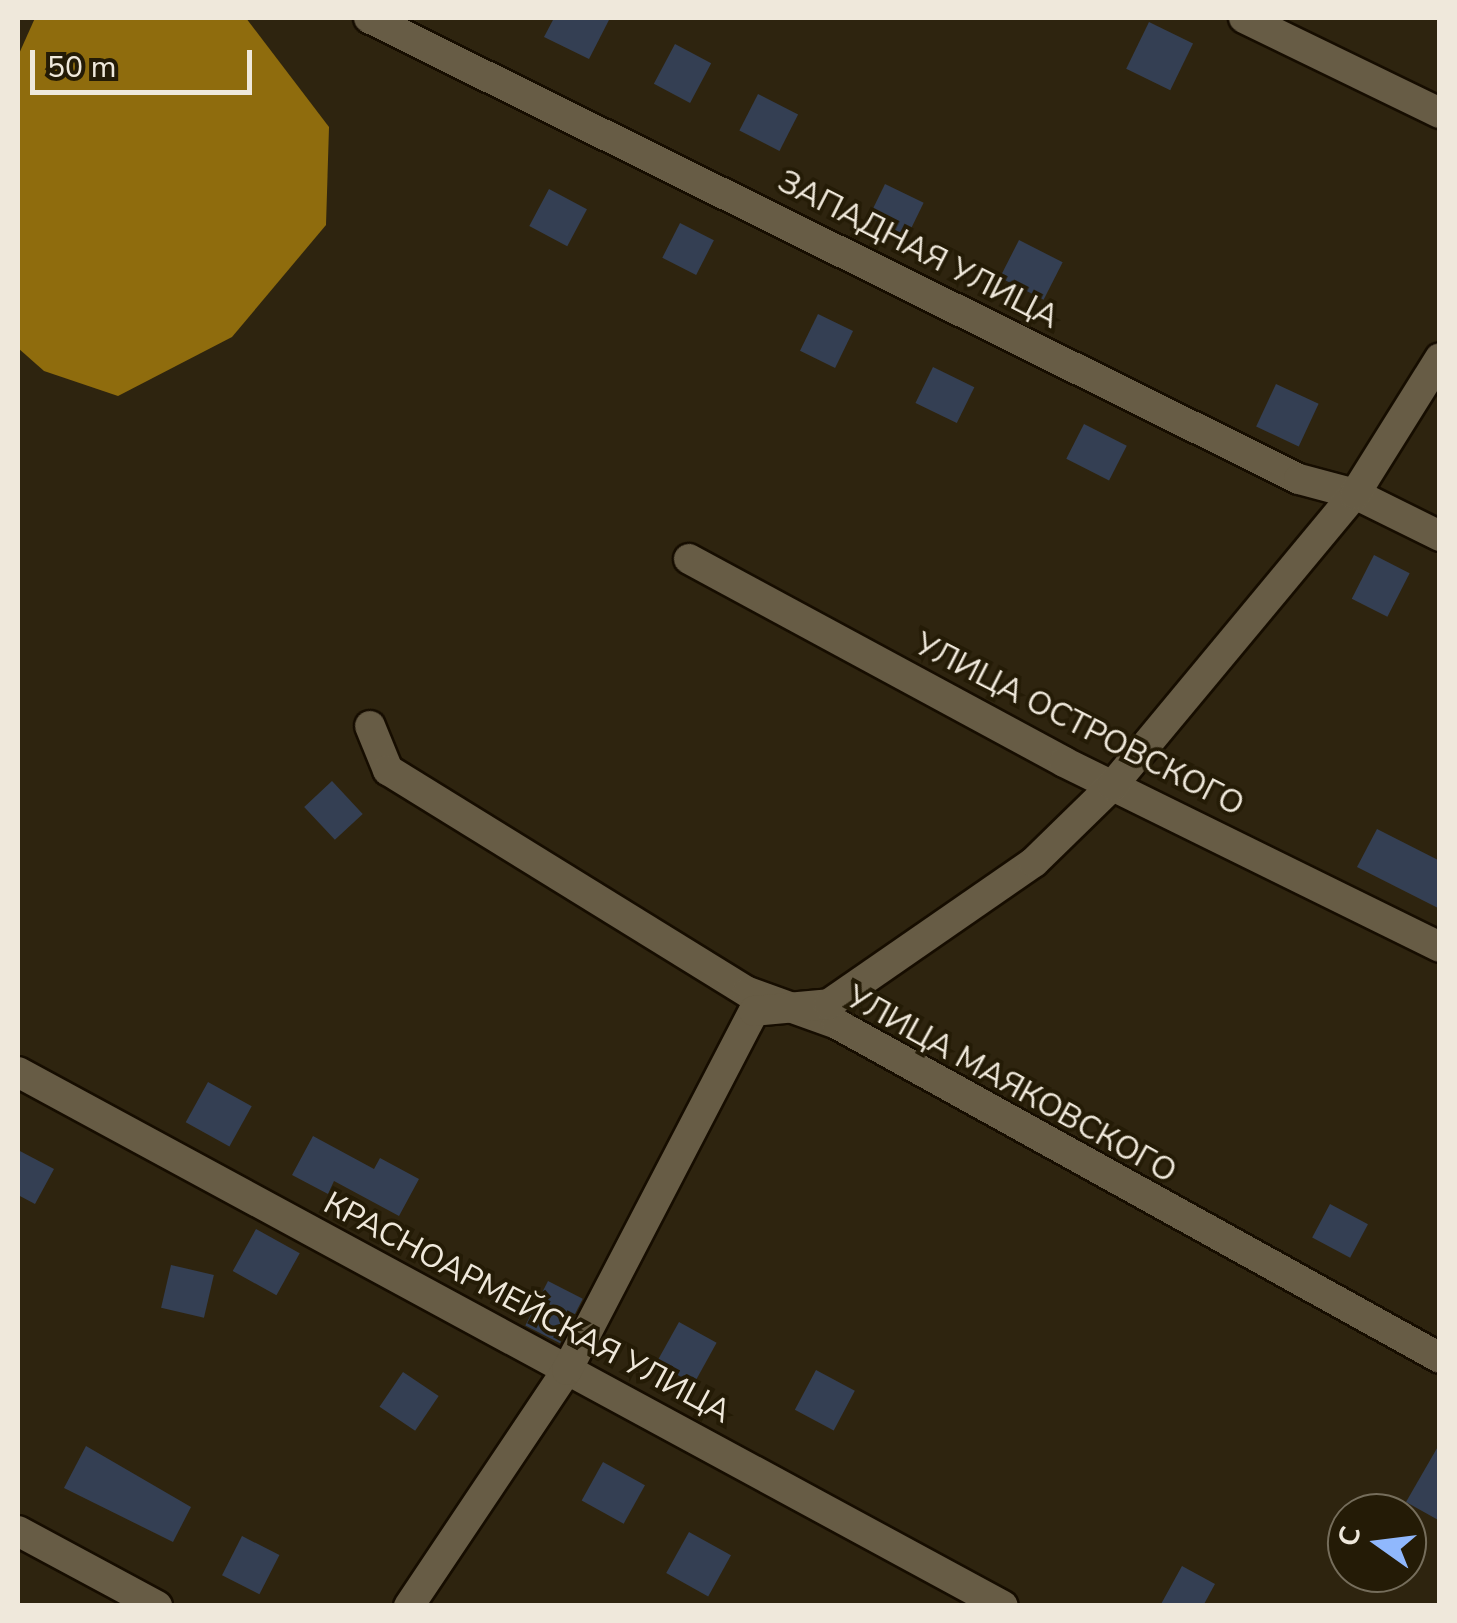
<!DOCTYPE html>
<meta charset="utf-8">
<style>
body{margin:0}
#map{position:relative;width:1457px;height:1623px;overflow:hidden;background:#2e240f;font-family:"Nunito Sans",sans-serif}
div>[style]{position:absolute}
[style*='--x']{left:calc(var(--x)*1px);top:calc(var(--y)*1px);width:calc(var(--w)*1px);rotate:calc(var(--a)*1deg)}
.water>*{inset:0;background:#8f6c0d}
.building>*{inset:0;background:#343f53;transform-origin:0 0}
.roads{filter:drop-shadow(2px 0 #160d00) drop-shadow(-2px 0 #160d00) drop-shadow(0 2px #160d00) drop-shadow(0 -2px #160d00)}
.street>*{height:30px;margin:-15px;padding:0 15px;transform-origin:15px;border-radius:15px;background:#675c45}
span{translate:-50% -50%;white-space:nowrap;text-align:center;line-height:1.15;-webkit-text-stroke:8px #241b06;paint-order:stroke}
.street-label{font-size:32px;color:#efe8db}
.frame{position:absolute;inset:0;border:20px solid #efe8db;pointer-events:none}
.north{position:absolute;left:1327px;top:1493px;width:100px;height:100px;box-sizing:border-box;background:#241b06;border:2px solid #756d5b;border-radius:50%;rotate:284deg;font-size:28px;font-weight:700;line-height:40px;text-align:center;color:#efe8db}
.north::after{content:'';display:block;margin:auto;width:35px;height:45px;background:#90b8fd;clip-path:polygon(50% 0,100% 100%,50% 72%,0 100%)}
.scale{position:absolute;left:30px;top:50px;width:222px;height:45px;box-sizing:border-box;border:5px solid #efe8db;border-top:0;padding-left:12px;font-size:30px;line-height:35px;white-space:nowrap;color:#efe8db;-webkit-text-stroke:8px #241b06;paint-order:stroke}
</style>
<div id="map">
<div class="water">
<div style="clip-path:polygon(35px 18px,246px 18px,329px 127px,326px 225px,232px 337px,118px 396px,44px 371px,18px 348px,18px 56px)"></div>
</div>
<div class="building">
<div style="clip-path:polygon(554px 18px,610px 18px,589px 59px,544px 37px)"></div>
<div style="left:1149px;top:22px;width:49px;height:52px;rotate:26deg"></div>
<div style="left:675px;top:44px;width:41px;height:45px;rotate:28deg"></div>
<div style="left:758px;top:94px;width:45px;height:41px;rotate:27deg"></div>
<div style="left:885px;top:184px;width:43px;height:37px;rotate:26deg"></div>
<div style="left:549px;top:189px;width:43px;height:42px;rotate:28deg"></div>
<div style="left:680px;top:223px;width:38px;height:39px;rotate:27deg"></div>
<div style="left:1019px;top:240px;width:49px;height:42px;rotate:27deg"></div>
<div style="left:818px;top:314px;width:39px;height:41px;rotate:26deg"></div>
<div style="left:933px;top:367px;width:46px;height:40px;rotate:26deg"></div>
<div style="left:1276px;top:384px;width:47px;height:47px;rotate:25deg"></div>
<div style="left:1084px;top:424px;width:48px;height:39px;rotate:27deg"></div>
<div style="left:1374px;top:555px;width:40px;height:49px;rotate:27deg"></div>
<div style="left:332px;top:781px;width:45px;height:38px;rotate:47deg"></div>
<div style="clip-path:polygon(1377px 829px,1440px 861px,1440px 909px,1357px 867px)"></div>
<div style="left:208px;top:1082px;width:50px;height:46px;rotate:29deg"></div>
<div style="clip-path:polygon(313px 1136px,374px 1169px,380px 1158px,419px 1179px,399px 1216px,334px 1181px,328px 1194px,292px 1175px)"></div>
<div style="clip-path:polygon(18px 1150px,54px 1169px,35px 1204px,18px 1195px)"></div>
<div style="left:1330px;top:1204px;width:43px;height:38px;rotate:28deg"></div>
<div style="left:256px;top:1229px;width:50px;height:48px;rotate:29deg"></div>
<div style="left:171px;top:1265px;width:44px;height:44px;rotate:13deg"></div>
<div style="left:548px;top:1281px;width:39px;height:50px;rotate:27deg"></div>
<div style="left:679px;top:1322px;width:43px;height:47px;rotate:29deg"></div>
<div style="left:816px;top:1370px;width:44px;height:45px;rotate:28deg"></div>
<div style="left:403px;top:1372px;width:43px;height:42px;rotate:34deg"></div>
<div style="clip-path:polygon(1440px 1443px,1440px 1521px,1406px 1502px)"></div>
<div style="clip-path:polygon(86px 1446px,191px 1507px,173px 1542px,64px 1488px)"></div>
<div style="left:603px;top:1462px;width:48px;height:44px;rotate:29deg"></div>
<div style="left:689px;top:1532px;width:48px;height:47px;rotate:29deg"></div>
<div style="left:242px;top:1536px;width:42px;height:44px;rotate:27deg"></div>
<div style="clip-path:polygon(1182px 1566px,1215px 1584px,1203px 1606px,1160px 1606px)"></div>
</div>
<div class="roads">
<div class="street">
<div style="--x:369;--y:18;--w:1038;--a:26.37"></div>
<div style="--x:1299;--y:479;--w:58;--a:15"></div>
<div style="--x:1355;--y:494;--w:95;--a:26.3"></div>
<div style="--x:1244;--y:18;--w:218;--a:25.9"></div>
<div style="--x:689;--y:559;--w:426;--a:28.4"></div>
<div style="--x:1064;--y:762;--w:419;--a:26.2"></div>
<div style="--x:370;--y:726;--w:48;--a:67.8"></div>
<div style="--x:388;--y:770;--w:423;--a:31.7"></div>
<div style="--x:748;--y:992;--w:95;--a:19.8"></div>
<div style="--x:837;--y:1024;--w:689;--a:28.98"></div>
<div style="--x:18;--y:1072;--w:1120;--a:28.46"></div>
<div style="--x:18;--y:1531;--w:158;--a:28.3"></div>
<div style="--x:409;--y:1606;--w:284;--a:-56.2"></div>
<div style="--x:567;--y:1370;--w:405;--a:-62.5"></div>
<div style="--x:754;--y:1011;--w:75;--a:-5.3"></div>
<div style="--x:829;--y:1004;--w:249;--a:-34.7"></div>
<div style="--x:1034;--y:862;--w:110;--a:-44.3"></div>
<div style="--x:1113;--y:785;--w:378;--a:-50.3"></div>
<div style="--x:1355;--y:494;--w:160;--a:-58"></div>
</div>
</div>
<div class="street-label">
<span style="left:918px;top:250px;rotate:27deg">ЗАПАДНАЯ УЛИЦА</span>
<span style="left:1079px;top:725px;rotate:27deg">УЛИЦА ОСТРОВСКОГО</span>
<span style="left:1011px;top:1085px;rotate:29deg">УЛИЦА МАЯКОВСКОГО</span>
<span style="left:527px;top:1308px;rotate:28deg">КРАСНОАРМЕЙСКАЯ УЛИЦА</span>
</div>
<div class="frame"></div>
<div class="north">С</div>
<div class="scale">50 m</div>
</div>
